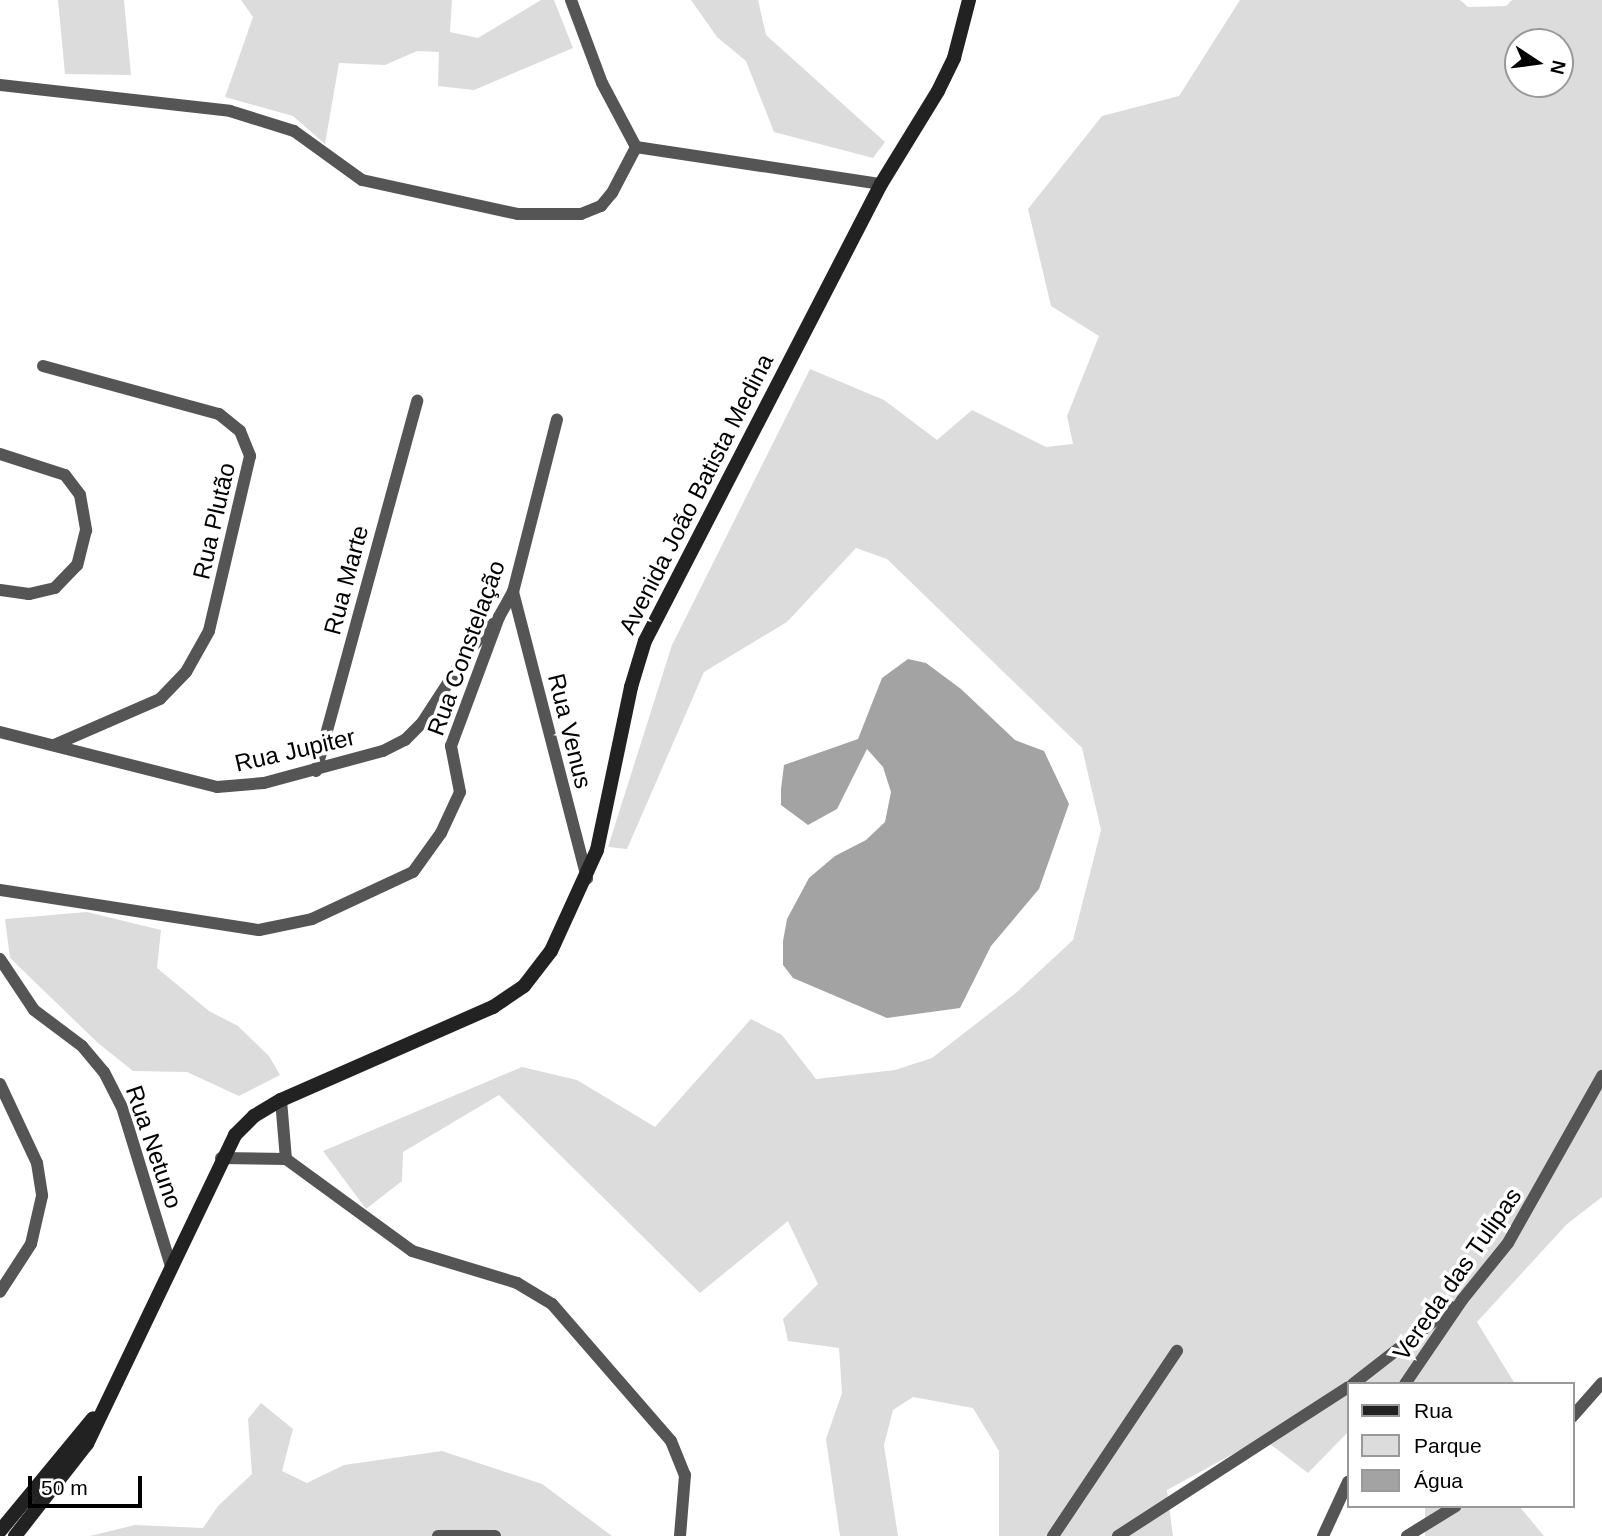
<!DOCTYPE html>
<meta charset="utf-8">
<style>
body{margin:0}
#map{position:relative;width:1602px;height:1536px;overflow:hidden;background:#fff;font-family:Arial,sans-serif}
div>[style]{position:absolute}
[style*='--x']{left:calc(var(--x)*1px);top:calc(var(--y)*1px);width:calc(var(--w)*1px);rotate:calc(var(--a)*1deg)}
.green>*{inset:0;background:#dcdcdc}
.water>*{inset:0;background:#a3a3a3}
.street>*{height:12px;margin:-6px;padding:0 6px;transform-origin:6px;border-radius:6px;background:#555}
.secondary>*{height:14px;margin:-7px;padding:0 7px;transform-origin:7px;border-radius:7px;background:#222}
span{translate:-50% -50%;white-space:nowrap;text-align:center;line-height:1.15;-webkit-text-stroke:7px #fff;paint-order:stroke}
.street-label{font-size:24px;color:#000}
.legend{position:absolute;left:1347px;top:1382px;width:228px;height:126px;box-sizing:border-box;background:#fff;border:2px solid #999;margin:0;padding:9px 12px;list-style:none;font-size:21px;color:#000}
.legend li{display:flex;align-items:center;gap:14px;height:35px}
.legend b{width:35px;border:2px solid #999}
.north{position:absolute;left:1504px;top:28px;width:70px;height:70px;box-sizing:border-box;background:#fff;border:2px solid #999;border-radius:50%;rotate:103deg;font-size:19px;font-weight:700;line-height:28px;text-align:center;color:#000}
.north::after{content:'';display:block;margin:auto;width:24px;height:32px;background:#000;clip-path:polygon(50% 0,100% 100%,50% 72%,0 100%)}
.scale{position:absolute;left:28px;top:1476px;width:114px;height:32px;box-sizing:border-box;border:4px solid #000;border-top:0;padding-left:9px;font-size:21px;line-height:24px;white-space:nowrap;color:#000;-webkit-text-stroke:5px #fff;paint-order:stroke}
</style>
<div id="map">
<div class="green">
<div style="clip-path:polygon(58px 0,124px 0,131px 75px,65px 74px)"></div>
<div style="clip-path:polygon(241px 0,452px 0,450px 32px,478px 38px,541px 0,554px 0,573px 48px,474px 90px,438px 86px,439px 52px,417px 51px,385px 65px,339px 63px,325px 144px,293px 116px,225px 97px,253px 17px)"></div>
<div style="clip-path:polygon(691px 0,758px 0,766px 35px,885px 142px,873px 158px,774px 132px,746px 61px,717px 37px)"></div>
<div style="clip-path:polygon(evenodd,1240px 0,1460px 0,1468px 7px,1506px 6px,1512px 0,1602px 0,1602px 1197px,1567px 1224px,1477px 1322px,1515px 1384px,1348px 1384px,1348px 1432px,1308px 1473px,1262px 1438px,1167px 1490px,1173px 1536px,999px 1536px,999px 1451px,973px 1408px,913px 1397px,893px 1410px,884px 1445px,898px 1536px,840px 1536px,826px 1439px,842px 1393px,839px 1348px,788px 1341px,783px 1319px,818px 1284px,788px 1221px,700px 1293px,499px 1095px,403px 1152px,402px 1181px,366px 1209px,323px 1151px,522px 1067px,577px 1080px,655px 1127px,751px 1019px,782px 1035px,816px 1079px,895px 1070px,932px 1058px,1017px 992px,1073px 940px,1101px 830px,1082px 748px,887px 559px,856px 548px,787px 622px,704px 672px,627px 849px,608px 847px,672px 645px,810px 369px,884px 400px,937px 440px,972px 410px,1046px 447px,1073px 444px,1067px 416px,1099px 336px,1051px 306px,1028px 209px,1102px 116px,1179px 96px,1240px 0,1518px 42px,1560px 42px,1560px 84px,1518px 84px,1518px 42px)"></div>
<div style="clip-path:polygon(87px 912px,161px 930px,157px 968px,209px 1011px,238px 1026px,269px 1056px,280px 1075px,239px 1096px,187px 1072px,133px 1071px,98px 1043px,10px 958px,5px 919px)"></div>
<div style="clip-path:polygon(261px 1403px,293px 1429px,282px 1471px,307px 1483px,344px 1465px,442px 1451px,542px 1484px,612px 1536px,90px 1536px,135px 1525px,203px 1528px,218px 1506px,252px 1474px,248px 1419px)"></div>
<div style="clip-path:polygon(1425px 1506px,1519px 1506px,1544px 1536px,1425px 1536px)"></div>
</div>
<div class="water">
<div style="clip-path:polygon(908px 659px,926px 663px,961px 689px,1015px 740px,1044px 751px,1069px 804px,1039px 889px,991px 946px,960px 1008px,887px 1018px,793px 978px,783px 965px,783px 941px,787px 919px,809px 878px,835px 856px,866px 840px,885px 822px,891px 792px,883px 767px,867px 749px,837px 809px,808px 825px,781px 805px,781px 789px,784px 765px,858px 739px,882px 678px)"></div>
</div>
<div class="street">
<div style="--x:0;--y:85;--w:231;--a:6.4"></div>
<div style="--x:230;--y:111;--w:67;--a:17.4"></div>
<div style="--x:294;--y:131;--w:84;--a:35.8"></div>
<div style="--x:362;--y:180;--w:160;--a:12.3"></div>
<div style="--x:518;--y:214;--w:63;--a:0"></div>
<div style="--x:581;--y:214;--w:22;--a:-22"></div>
<div style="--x:601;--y:206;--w:17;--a:-50"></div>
<div style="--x:612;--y:193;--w:52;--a:-62.4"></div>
<div style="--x:636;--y:147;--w:72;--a:-118"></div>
<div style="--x:602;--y:83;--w:89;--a:-110.5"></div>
<div style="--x:636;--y:147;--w:248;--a:8.6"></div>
<div style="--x:43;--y:366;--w:182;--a:15.3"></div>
<div style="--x:219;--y:414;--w:27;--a:39"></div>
<div style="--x:240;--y:431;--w:27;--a:68"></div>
<div style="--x:250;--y:456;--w:180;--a:103.2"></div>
<div style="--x:209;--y:631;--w:47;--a:119.3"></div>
<div style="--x:186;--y:672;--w:37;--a:134"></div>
<div style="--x:160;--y:699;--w:116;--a:156.5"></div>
<div style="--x:0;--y:454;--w:68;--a:17.9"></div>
<div style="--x:65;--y:475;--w:25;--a:53"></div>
<div style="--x:80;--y:495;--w:36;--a:80"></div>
<div style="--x:86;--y:530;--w:36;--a:104"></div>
<div style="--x:77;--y:565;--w:32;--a:134"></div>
<div style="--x:55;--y:588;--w:27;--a:167"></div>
<div style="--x:29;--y:594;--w:29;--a:-172"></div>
<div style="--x:513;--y:592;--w:296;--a:75.5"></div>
<div style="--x:0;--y:732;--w:224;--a:14.2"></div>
<div style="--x:217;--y:787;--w:47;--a:-4.9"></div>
<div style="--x:264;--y:783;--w:123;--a:-15.1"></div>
<div style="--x:383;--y:751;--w:25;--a:-27"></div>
<div style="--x:405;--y:740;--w:24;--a:-45"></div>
<div style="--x:422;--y:723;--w:88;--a:-57"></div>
<div style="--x:470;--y:649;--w:35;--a:-47"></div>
<div style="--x:316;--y:771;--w:384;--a:-74.7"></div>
<div style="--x:0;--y:890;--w:262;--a:8.8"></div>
<div style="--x:259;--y:930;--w:54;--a:-11.7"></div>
<div style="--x:312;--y:919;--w:111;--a:-25"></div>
<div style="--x:413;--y:872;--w:48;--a:-54.3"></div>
<div style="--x:441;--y:833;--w:45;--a:-65.1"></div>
<div style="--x:460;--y:792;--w:47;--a:-101.1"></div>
<div style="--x:451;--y:746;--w:138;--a:-69.6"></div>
<div style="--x:499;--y:617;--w:29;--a:-61"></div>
<div style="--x:513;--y:592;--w:178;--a:-75.7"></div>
<div style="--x:0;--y:959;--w:61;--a:56.3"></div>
<div style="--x:34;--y:1010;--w:60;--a:36.9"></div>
<div style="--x:82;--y:1046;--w:34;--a:50"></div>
<div style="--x:104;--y:1072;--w:39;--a:63"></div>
<div style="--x:122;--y:1107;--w:166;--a:72.9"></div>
<div style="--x:0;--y:1084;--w:87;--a:64.9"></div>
<div style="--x:37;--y:1163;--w:33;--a:81"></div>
<div style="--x:42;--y:1196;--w:49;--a:102.9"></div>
<div style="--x:31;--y:1244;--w:57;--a:122.9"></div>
<div style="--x:281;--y:1100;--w:59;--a:85.2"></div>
<div style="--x:221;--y:1158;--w:65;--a:0.9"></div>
<div style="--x:286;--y:1159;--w:156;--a:36.1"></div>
<div style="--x:412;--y:1251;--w:110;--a:16.9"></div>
<div style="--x:517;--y:1283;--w:41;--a:31"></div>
<div style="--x:552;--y:1304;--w:181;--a:49"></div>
<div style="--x:671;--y:1441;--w:37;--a:68"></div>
<div style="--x:685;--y:1475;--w:61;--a:94.7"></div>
<div style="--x:1353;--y:1384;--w:125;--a:-37.9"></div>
<div style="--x:1405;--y:1384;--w:102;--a:-55.8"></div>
<div style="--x:1462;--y:1300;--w:73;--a:-51.1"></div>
<div style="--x:1508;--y:1243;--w:192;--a:-60.6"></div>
<div style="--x:1572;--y:1417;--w:45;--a:-48.6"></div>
<div style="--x:438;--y:1536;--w:57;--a:0"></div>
<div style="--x:1053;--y:1536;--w:223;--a:-56.2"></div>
<div style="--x:1118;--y:1536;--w:274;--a:-32.9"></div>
<div style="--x:1323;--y:1536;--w:60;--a:-65.2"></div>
<div style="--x:1407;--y:1536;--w:57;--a:-31.5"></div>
</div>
<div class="secondary">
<div style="--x:0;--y:1531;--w:146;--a:-50.5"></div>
<div style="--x:15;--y:1536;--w:117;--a:-52"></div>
<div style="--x:87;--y:1444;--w:343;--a:-64.4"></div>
<div style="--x:235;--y:1135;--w:27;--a:-45"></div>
<div style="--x:254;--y:1116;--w:31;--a:-31"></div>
<div style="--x:281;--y:1100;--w:232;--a:-23.7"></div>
<div style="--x:493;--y:1007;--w:37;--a:-34"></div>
<div style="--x:524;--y:986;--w:44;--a:-52.4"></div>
<div style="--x:551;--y:951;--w:111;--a:-65.5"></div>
<div style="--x:597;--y:850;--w:167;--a:-78.2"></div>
<div style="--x:631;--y:687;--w:48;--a:-73.1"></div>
<div style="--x:645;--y:641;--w:514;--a:-62.69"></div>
<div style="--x:881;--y:184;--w:109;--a:-58.5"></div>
<div style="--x:938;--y:91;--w:37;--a:-64"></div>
<div style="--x:954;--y:58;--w:60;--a:-75.5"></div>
</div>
<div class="street-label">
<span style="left:696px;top:494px;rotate:-63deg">Avenida João Batista Medina</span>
<span style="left:214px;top:521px;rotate:-77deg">Rua Plutão</span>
<span style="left:346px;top:580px;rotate:-75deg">Rua Marte</span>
<span style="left:466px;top:648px;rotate:-70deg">Rua Constelação</span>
<span style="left:570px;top:731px;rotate:76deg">Rua Venus</span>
<span style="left:295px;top:750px;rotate:-13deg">Rua Jupiter</span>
<span style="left:154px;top:1147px;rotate:71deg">Rua Netuno</span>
<span style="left:1457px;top:1274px;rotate:-55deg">Vereda das Tulipas</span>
</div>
<ul class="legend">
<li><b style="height:9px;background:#222"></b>Rua</li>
<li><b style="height:19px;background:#dcdcdc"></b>Parque</li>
<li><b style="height:19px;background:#a3a3a3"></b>Água</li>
</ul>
<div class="north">N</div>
<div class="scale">50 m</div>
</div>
